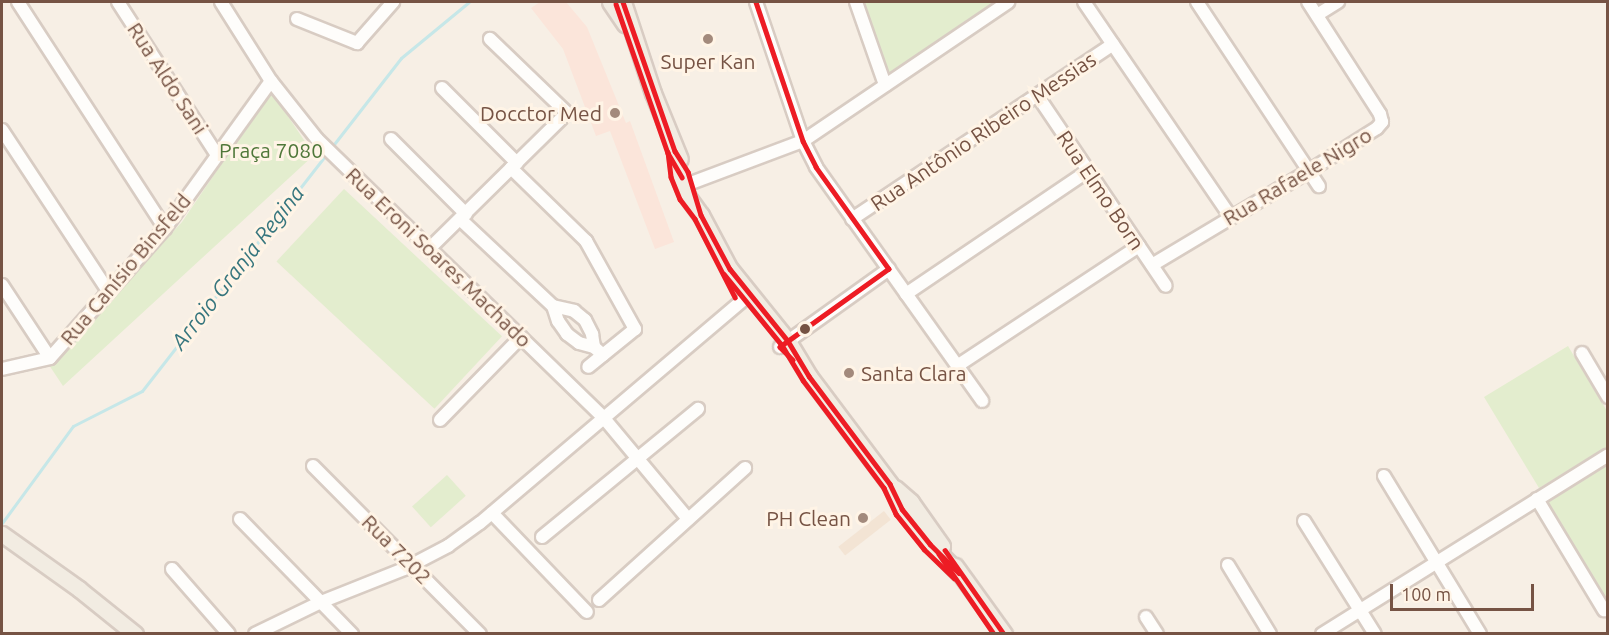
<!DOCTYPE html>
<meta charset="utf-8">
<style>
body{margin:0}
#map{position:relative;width:1609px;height:635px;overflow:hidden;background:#f7efe5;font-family:Ubuntu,sans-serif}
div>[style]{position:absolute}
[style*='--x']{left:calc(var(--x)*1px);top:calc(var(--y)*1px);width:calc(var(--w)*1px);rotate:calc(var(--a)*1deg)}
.residential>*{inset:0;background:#f3e4d4;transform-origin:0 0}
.commercial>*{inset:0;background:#fbe5da}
.green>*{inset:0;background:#e3edce;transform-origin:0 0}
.stream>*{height:3px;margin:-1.5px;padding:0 1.5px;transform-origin:1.5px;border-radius:1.5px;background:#c6e7e8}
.roads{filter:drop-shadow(2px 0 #d8ccc3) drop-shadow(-2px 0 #d8ccc3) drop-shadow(0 2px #d8ccc3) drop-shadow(0 -2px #d8ccc3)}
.minor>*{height:12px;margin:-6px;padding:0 6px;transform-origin:6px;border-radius:6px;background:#fefdfb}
.major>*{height:15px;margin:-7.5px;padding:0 7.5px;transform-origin:7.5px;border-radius:7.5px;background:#f2ece2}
.bus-1>*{height:4.5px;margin:-2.25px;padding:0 2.25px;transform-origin:2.25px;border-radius:2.25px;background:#ed1c24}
.bus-2>*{height:4.5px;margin:-2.25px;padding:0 2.25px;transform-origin:2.25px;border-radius:2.25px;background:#ed1c24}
.dots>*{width:16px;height:16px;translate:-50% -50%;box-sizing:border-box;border:3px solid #fff4e6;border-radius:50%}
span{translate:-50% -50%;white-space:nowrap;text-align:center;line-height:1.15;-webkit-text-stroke:6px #fff4e6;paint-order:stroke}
.poi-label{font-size:21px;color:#765344}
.right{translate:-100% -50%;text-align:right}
.left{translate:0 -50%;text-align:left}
.street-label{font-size:21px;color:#765344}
.park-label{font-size:21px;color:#4f7739}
.water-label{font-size:22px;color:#37767e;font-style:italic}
.frame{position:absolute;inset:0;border:3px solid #765344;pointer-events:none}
.scale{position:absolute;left:1390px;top:584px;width:144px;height:27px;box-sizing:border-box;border:3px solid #765344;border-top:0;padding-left:8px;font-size:18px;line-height:21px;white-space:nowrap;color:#765344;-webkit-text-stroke:4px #fff4e6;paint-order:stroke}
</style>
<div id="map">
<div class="residential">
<div style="left:884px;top:511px;width:11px;height:58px;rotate:52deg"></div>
</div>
<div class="commercial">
<div style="clip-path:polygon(540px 2px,566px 2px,587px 27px,626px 123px,630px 121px,674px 242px,655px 249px,610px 131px,596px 136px,563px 49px,531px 8px)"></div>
</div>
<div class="green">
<div style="clip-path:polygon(862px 2px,996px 2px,888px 74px)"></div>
<div style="clip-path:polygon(271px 91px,314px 155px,63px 386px,49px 365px,182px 222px)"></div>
<div style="left:344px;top:189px;width:216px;height:99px;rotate:43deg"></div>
<div style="clip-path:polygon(1568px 346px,1607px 411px,1607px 447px,1539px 488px,1484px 397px)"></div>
<div style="clip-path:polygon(1607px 462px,1607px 601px,1546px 499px)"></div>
<div style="left:447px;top:475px;width:28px;height:47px;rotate:48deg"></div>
</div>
<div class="stream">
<div style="--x:331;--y:148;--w:114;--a:-52.1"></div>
<div style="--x:401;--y:58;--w:88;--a:-39.5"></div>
<div style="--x:2;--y:523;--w:120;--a:-53.8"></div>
<div style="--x:73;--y:426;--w:77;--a:-26.9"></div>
<div style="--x:142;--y:391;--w:301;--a:-52.1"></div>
</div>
<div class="roads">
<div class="minor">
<div style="--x:18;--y:2;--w:270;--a:57"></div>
<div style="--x:118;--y:2;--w:182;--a:57.1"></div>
<div style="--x:221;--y:2;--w:93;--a:57.7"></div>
<div style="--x:271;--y:81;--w:74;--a:51.6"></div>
<div style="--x:317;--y:139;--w:399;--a:44.2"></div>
<div style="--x:603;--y:417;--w:133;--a:50.2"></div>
<div style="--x:756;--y:2;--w:147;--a:71.3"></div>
<div style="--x:803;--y:141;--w:29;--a:63"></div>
<div style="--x:816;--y:167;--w:287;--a:54.6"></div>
<div style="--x:856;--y:2;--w:88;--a:70.7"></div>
<div style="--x:1084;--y:2;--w:259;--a:55.7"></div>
<div style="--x:1197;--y:2;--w:221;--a:56.5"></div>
<div style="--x:1317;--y:15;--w:25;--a:-32"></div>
<div style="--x:297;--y:19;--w:65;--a:21.8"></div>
<div style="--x:357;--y:43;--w:55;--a:-48.7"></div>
<div style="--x:442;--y:88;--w:106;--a:45"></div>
<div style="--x:1037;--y:95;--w:230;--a:56"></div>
<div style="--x:2;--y:130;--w:194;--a:56.6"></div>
<div style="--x:391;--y:139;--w:106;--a:45"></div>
<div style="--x:511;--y:168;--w:105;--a:44.2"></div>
<div style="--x:586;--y:241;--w:101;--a:60.9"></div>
<div style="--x:635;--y:329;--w:60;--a:141"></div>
<div style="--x:683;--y:186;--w:128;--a:-20.6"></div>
<div style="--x:803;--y:141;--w:248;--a:-34.1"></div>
<div style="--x:460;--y:219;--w:127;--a:43.1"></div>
<div style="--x:553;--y:306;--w:16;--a:72"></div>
<div style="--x:558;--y:321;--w:16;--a:55"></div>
<div style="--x:567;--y:334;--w:15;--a:37"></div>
<div style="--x:579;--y:343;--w:16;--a:15"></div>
<div style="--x:594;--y:347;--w:12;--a:42"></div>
<div style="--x:852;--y:219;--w:314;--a:-33.8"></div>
<div style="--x:430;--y:248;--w:192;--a:-44.6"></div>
<div style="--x:567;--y:113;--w:107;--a:-136.1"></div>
<div style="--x:1152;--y:265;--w:183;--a:-30.9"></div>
<div style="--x:1309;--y:171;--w:80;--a:-32.3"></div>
<div style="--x:1377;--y:128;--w:8;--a:-50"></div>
<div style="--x:1382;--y:122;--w:8;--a:-104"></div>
<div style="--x:1380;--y:114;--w:133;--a:-122.7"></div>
<div style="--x:2;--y:285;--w:87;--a:56.7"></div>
<div style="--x:906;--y:294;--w:220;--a:-34.1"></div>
<div style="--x:553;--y:306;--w:22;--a:13"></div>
<div style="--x:574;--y:311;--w:14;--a:39"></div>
<div style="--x:585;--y:320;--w:16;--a:63"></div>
<div style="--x:592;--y:334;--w:13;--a:81"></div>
<div style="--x:780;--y:347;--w:134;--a:-35.6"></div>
<div style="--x:1582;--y:353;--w:51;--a:59.4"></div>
<div style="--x:957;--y:366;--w:218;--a:-33.4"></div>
<div style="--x:2;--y:369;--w:49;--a:-12.9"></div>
<div style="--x:50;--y:358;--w:174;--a:-48.5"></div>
<div style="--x:165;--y:228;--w:181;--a:-54.2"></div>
<div style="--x:440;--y:420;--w:116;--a:-45.7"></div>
<div style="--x:313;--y:466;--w:237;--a:45.2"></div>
<div style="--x:1384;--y:476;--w:185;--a:58.7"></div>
<div style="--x:1537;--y:499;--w:130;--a:58.9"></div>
<div style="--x:492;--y:513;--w:137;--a:46.2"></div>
<div style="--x:240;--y:519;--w:161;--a:45.8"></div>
<div style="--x:1304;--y:521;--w:133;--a:57.9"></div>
<div style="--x:542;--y:537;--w:202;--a:-39.4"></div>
<div style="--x:1228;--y:565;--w:81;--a:58.7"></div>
<div style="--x:172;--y:569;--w:86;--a:48.8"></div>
<div style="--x:599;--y:600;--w:197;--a:-42.1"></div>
<div style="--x:1146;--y:617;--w:20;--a:57"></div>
<div style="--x:255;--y:634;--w:73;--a:-25.9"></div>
<div style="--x:321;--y:602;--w:89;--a:-21.7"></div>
<div style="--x:404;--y:569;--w:50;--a:-27.6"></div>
<div style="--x:448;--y:546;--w:39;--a:-36"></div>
<div style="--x:480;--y:523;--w:355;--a:-40.3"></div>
<div style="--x:1322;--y:634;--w:337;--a:-32"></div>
</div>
<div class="major">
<div style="--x:610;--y:2;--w:27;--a:56"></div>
<div style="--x:623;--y:2;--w:96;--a:71.8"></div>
<div style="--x:653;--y:93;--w:71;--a:67.8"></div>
<div style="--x:675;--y:151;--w:24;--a:83"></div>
<div style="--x:678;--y:175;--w:23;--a:67"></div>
<div style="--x:687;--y:196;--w:24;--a:54"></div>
<div style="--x:701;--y:215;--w:70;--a:62"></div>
<div style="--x:730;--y:269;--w:92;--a:51.1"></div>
<div style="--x:788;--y:341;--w:41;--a:59"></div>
<div style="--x:809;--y:376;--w:135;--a:53.1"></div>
<div style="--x:890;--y:484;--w:28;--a:64"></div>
<div style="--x:902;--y:509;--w:45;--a:51.3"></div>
<div style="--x:930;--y:544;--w:41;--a:45"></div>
<div style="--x:895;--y:488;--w:21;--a:41"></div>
<div style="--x:911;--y:502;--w:54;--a:54.8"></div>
<div style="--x:2;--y:534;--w:95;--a:35.5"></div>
<div style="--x:79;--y:589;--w:72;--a:38.8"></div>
<div style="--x:955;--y:566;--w:84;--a:54.2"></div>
</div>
</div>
<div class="bus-1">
<div style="--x:623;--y:2;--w:158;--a:70.8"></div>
<div style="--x:675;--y:151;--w:25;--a:58"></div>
<div style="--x:688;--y:172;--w:45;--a:73.2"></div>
<div style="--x:701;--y:215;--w:61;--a:61.8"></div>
<div style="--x:730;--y:269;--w:92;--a:51.1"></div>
<div style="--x:788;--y:341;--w:41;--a:59"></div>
<div style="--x:809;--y:376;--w:135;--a:53.1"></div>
<div style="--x:890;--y:484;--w:28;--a:64"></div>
<div style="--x:902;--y:509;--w:45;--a:51.3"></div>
<div style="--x:930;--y:544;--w:41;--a:45"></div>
<div style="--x:756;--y:2;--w:147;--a:71.3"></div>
<div style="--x:803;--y:141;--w:29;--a:63"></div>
<div style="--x:816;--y:167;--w:125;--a:54.4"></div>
<div style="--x:889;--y:269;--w:134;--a:144.4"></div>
<div style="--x:780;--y:347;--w:18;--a:45"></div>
<div style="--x:945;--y:550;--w:103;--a:54.9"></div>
</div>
<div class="bus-2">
<div style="--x:616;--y:4;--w:158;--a:70.8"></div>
<div style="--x:668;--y:153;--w:28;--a:60"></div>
<div style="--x:668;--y:152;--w:25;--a:83"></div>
<div style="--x:671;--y:177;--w:24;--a:68"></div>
<div style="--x:680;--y:199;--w:25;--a:53"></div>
<div style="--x:695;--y:219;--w:88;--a:62.9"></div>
<div style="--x:724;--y:274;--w:92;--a:50.8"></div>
<div style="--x:782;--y:345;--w:41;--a:59"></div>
<div style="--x:803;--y:380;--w:135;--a:53.1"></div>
<div style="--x:884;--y:488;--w:29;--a:65"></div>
<div style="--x:896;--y:514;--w:45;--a:51.3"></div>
<div style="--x:924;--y:549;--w:42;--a:44"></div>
<div style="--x:939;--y:554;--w:97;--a:55.5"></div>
</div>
<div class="dots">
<div style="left:708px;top:39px;background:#a38a7c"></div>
<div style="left:615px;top:113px;background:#a38a7c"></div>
<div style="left:805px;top:329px;background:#765344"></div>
<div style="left:849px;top:373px;background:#a38a7c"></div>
<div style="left:863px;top:518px;background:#a38a7c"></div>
</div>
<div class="poi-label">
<span style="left:708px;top:61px">Super Kan</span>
<span class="right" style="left:602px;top:113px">Docctor Med</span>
<span class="left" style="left:861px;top:373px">Santa Clara</span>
<span class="right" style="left:851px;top:518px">PH Clean</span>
</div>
<div class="street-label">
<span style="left:168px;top:78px;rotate:57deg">Rua Aldo Sani</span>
<span style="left:983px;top:131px;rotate:-34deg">Rua Antônio Ribeiro Messias</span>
<span style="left:1297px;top:176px;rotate:-31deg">Rua Rafaele Nigro</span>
<span style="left:1101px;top:190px;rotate:56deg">Rua Elmo Born</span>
<span style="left:439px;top:257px;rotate:44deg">Rua Eroni Soares Machado</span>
<span style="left:125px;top:269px;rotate:-50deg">Rua Canísio Binsfeld</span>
<span style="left:397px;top:549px;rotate:45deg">Rua 7202</span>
</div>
<div class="park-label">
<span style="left:271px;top:150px">Praça 7080</span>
</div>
<div class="water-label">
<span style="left:237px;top:267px;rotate:-52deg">Arroio Granja Regina</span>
</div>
<div class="frame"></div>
<div class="scale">100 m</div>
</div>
